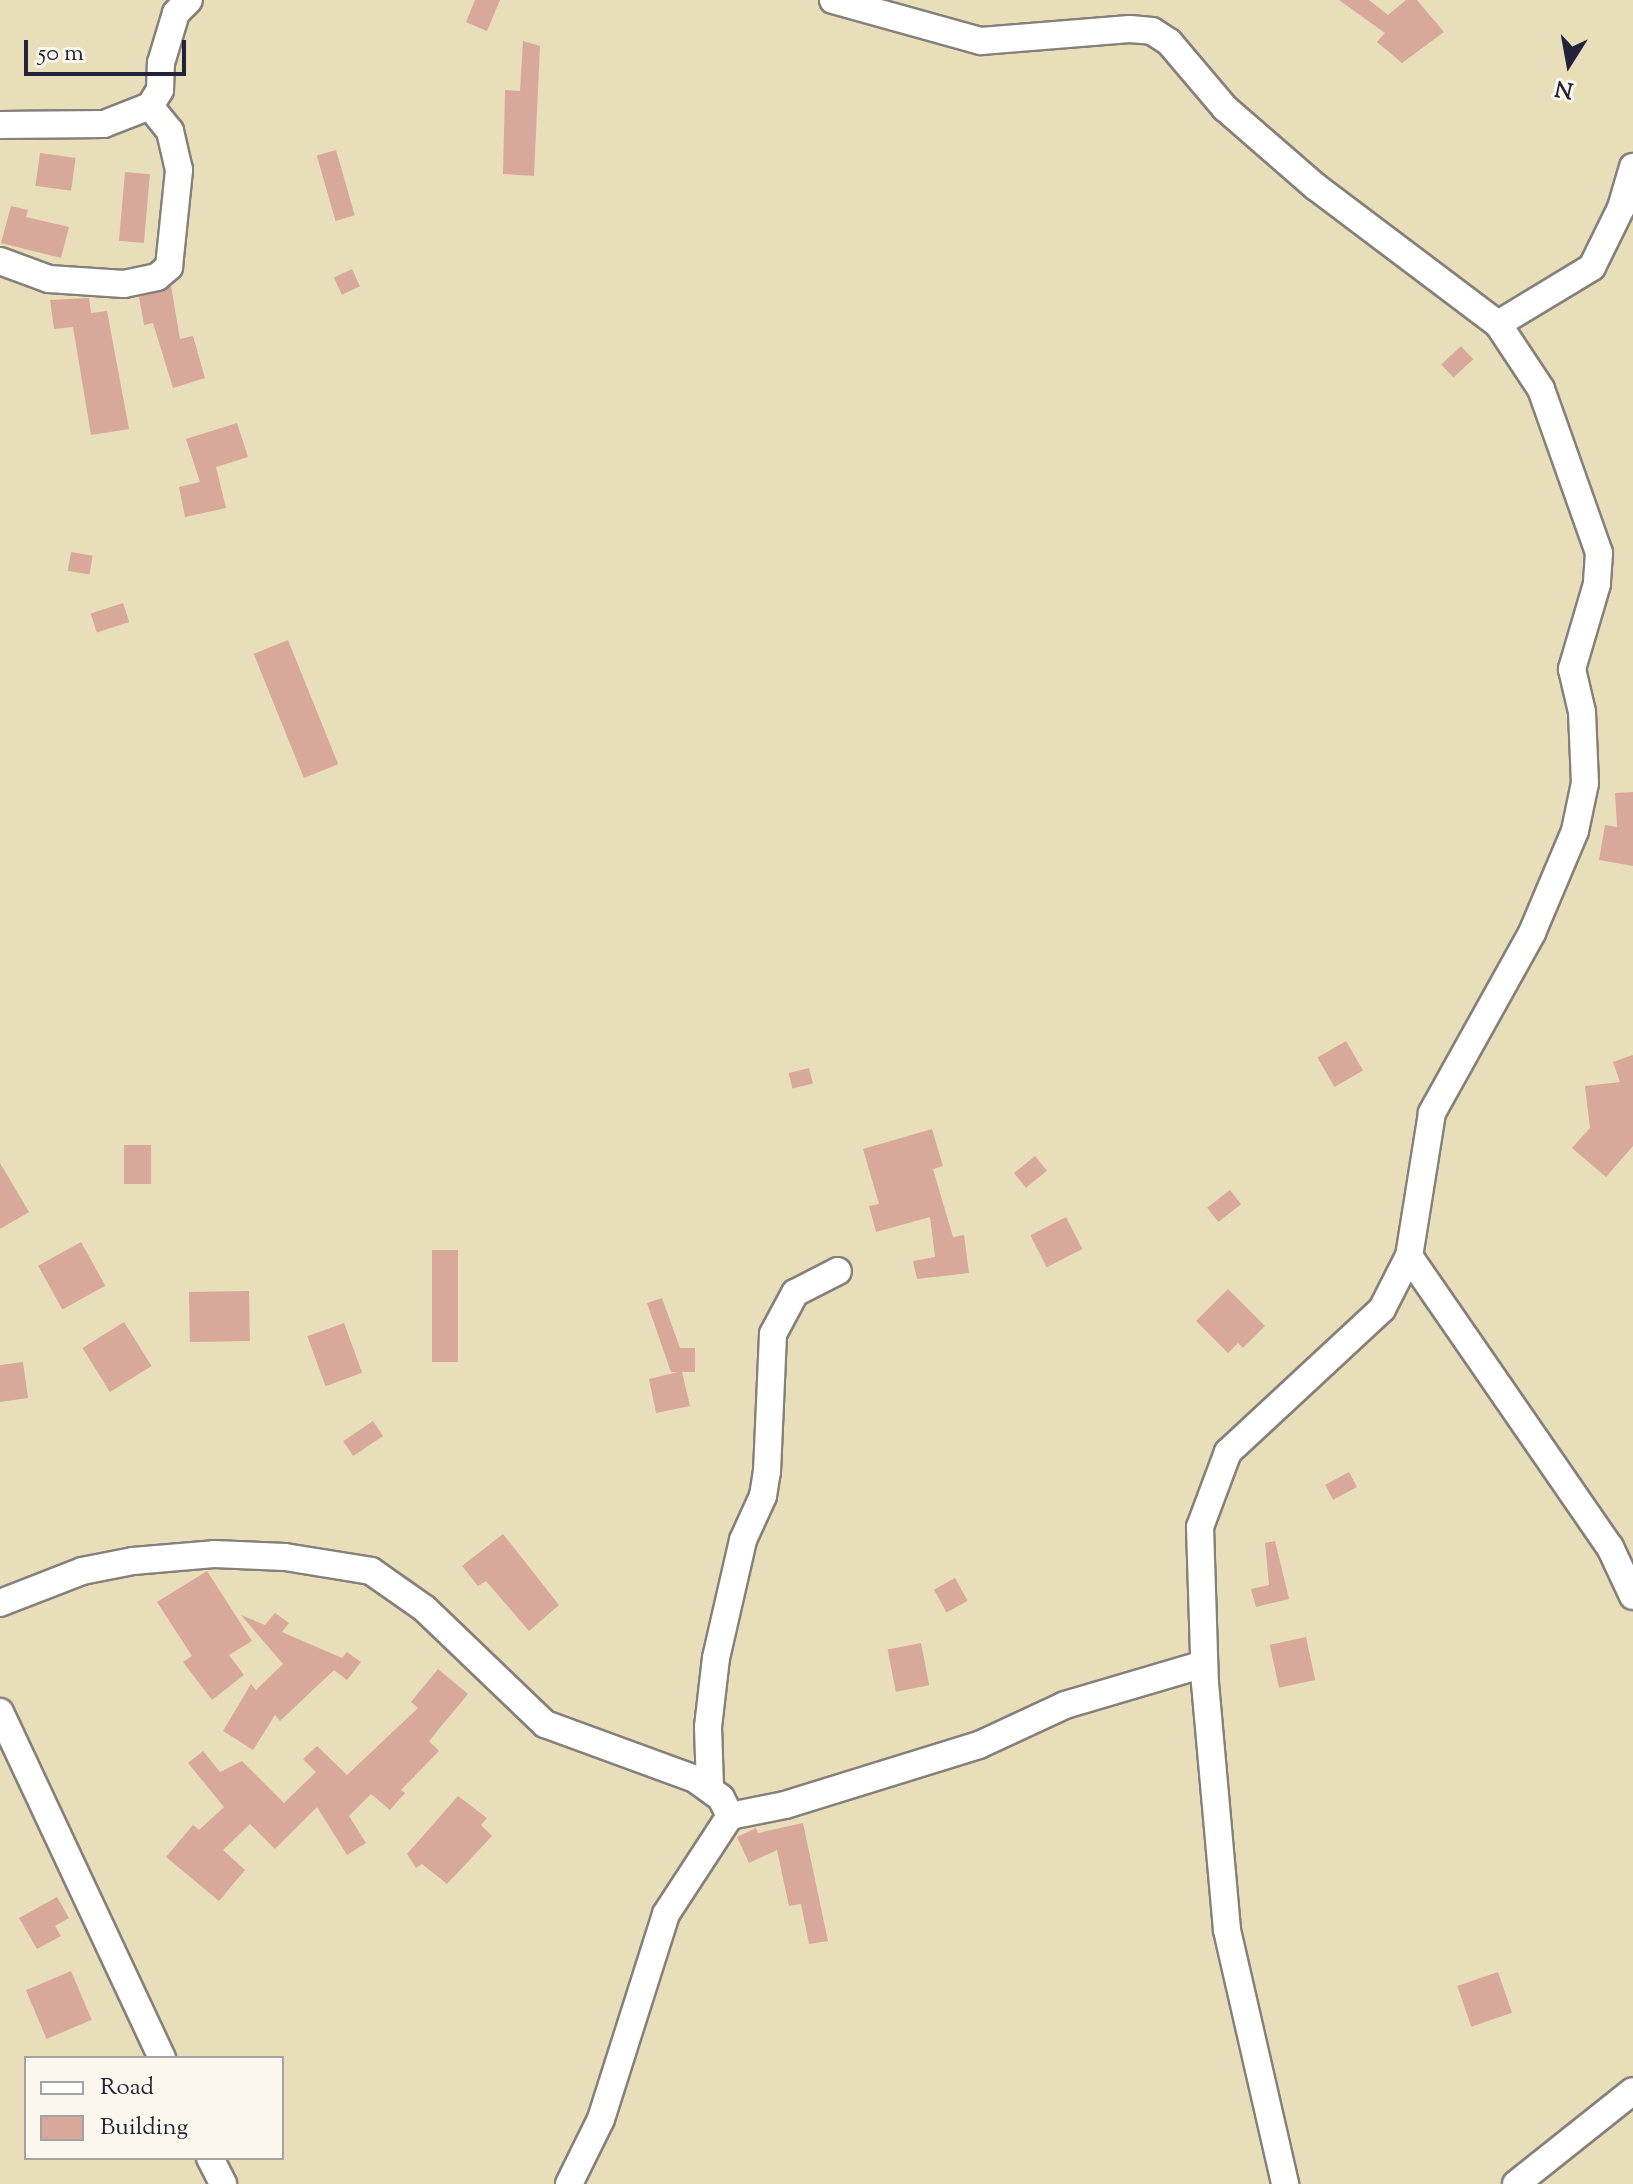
<!DOCTYPE html>
<style>
body{margin:0}
#map{position:relative;width:1633px;height:2184px;overflow:hidden;background:#e9deba;font-family:"Sorts Mill Goudy",serif}
div>[style]{position:absolute}
[style*='--x']{left:calc(var(--x)*1px);top:calc(var(--y)*1px);width:calc(var(--w)*1px);rotate:calc(var(--a)*1deg)}
.building>*{inset:0;background:#d8a89a;transform-origin:0 0}
.roads{filter:drop-shadow(2px 0 #86807a) drop-shadow(-2px 0 #86807a) drop-shadow(0 2px #86807a) drop-shadow(0 -2px #86807a)}
.minor>*{height:26px;margin:-13px;padding:0 13px;transform-origin:13px;border-radius:13px;background:#fff}
span{translate:-50% -50%;white-space:nowrap;text-align:center;line-height:1.15;-webkit-text-stroke:7px #fbf7ec;paint-order:stroke}
.legend{position:absolute;left:24px;top:2056px;width:260px;height:104px;box-sizing:border-box;background:#fbf7ec;border:2px solid #a4a2a5;margin:0;padding:10px 14px;list-style:none;font-size:24px;color:#22223b}
.legend li{display:flex;align-items:center;gap:16px;height:40px}
.legend b{width:40px;border:2px solid #a4a2a5}
.north{position:absolute;left:1529px;top:24px;width:80px;height:80px;-webkit-text-stroke:6px #fbf7ec;paint-order:stroke;rotate:191deg;font-size:22px;font-weight:700;line-height:32px;text-align:center;color:#22223b}
.north::after{content:'';display:block;margin:auto;width:28px;height:36px;background:#22223b;clip-path:polygon(50% 0,100% 100%,50% 72%,0 100%)}
.scale{position:absolute;left:24px;top:40px;width:162px;height:36px;box-sizing:border-box;border:4px solid #22223b;border-top:0;padding-left:10px;font-size:24px;line-height:28px;white-space:nowrap;color:#22223b;-webkit-text-stroke:6px #fbf7ec;paint-order:stroke}
</style>
<div id="map">
<div class="building">
<div style="clip-path:polygon(475px 0,500px 0,487px 31px,466px 22px)"></div>
<div style="clip-path:polygon(1339px 0,1369px 0,1388px 15px,1406px 0,1417px 0,1444px 32px,1402px 63px,1377px 42px,1385px 33px)"></div>
<div style="clip-path:polygon(523px 41px,540px 46px,534px 176px,503px 174px,505px 90px,520px 91px)"></div>
<div style="left:336px;top:150px;width:68px;height:20px;rotate:74deg"></div>
<div style="left:40px;top:153px;width:36px;height:33px;rotate:8deg"></div>
<div style="left:125px;top:172px;width:25px;height:69px;rotate:5deg"></div>
<div style="clip-path:polygon(11px 206px,28px 210px,26px 217px,69px 227px,61px 258px,1px 243px)"></div>
<div style="left:352px;top:269px;width:19px;height:20px;rotate:65deg"></div>
<div style="clip-path:polygon(171px 286px,180px 339px,193px 336px,205px 378px,173px 388px,153px 323px,144px 325px,139px 297px)"></div>
<div style="clip-path:polygon(89px 298px,91px 313px,107px 311px,129px 429px,91px 435px,73px 327px,54px 329px,50px 300px)"></div>
<div style="left:1461px;top:346px;width:18px;height:27px;rotate:47deg"></div>
<div style="clip-path:polygon(237px 423px,248px 457px,216px 467px,226px 508px,185px 517px,179px 487px,200px 482px,186px 439px)"></div>
<div style="left:71px;top:552px;width:22px;height:19px;rotate:10deg"></div>
<div style="left:123px;top:603px;width:20px;height:34px;rotate:72deg"></div>
<div style="left:288px;top:640px;width:134px;height:37px;rotate:68deg"></div>
<div style="clip-path:polygon(1633px 792px,1633px 866px,1599px 860px,1605px 825px,1617px 827px,1615px 793px)"></div>
<div style="left:1346px;top:1041px;width:34px;height:33px;rotate:60deg"></div>
<div style="clip-path:polygon(1633px 1055px,1633px 1146px,1606px 1177px,1572px 1148px,1590px 1128px,1585px 1086px,1620px 1082px,1613px 1062px)"></div>
<div style="left:809px;top:1068px;width:16px;height:21px;rotate:76deg"></div>
<div style="clip-path:polygon(932px 1129px,943px 1166px,933px 1169px,953px 1237px,964px 1235px,969px 1273px,917px 1279px,913px 1261px,935px 1257px,930px 1217px,876px 1232px,869px 1206px,879px 1204px,863px 1149px)"></div>
<div style="left:151px;top:1145px;width:39px;height:27px;rotate:90deg"></div>
<div style="left:1035px;top:1156px;width:19px;height:27px;rotate:51deg"></div>
<div style="clip-path:polygon(0 1163px,29px 1212px,0 1229px)"></div>
<div style="left:1230px;top:1190px;width:18px;height:29px;rotate:52deg"></div>
<div style="left:1066px;top:1217px;width:36px;height:40px;rotate:63deg"></div>
<div style="left:81px;top:1242px;width:50px;height:49px;rotate:61deg"></div>
<div style="left:432px;top:1250px;width:26px;height:112px"></div>
<div style="clip-path:polygon(1228px 1289px,1265px 1326px,1243px 1348px,1238px 1343px,1228px 1353px,1196px 1321px)"></div>
<div style="left:249px;top:1291px;width:50px;height:60px;rotate:89deg"></div>
<div style="clip-path:polygon(662px 1298px,680px 1348px,695px 1348px,695px 1372px,682px 1372px,690px 1406px,656px 1413px,649px 1379px,678px 1372px,671px 1372px,647px 1303px)"></div>
<div style="left:124px;top:1322px;width:52px;height:49px;rotate:58deg"></div>
<div style="left:344px;top:1323px;width:53px;height:39px;rotate:70deg"></div>
<div style="clip-path:polygon(23px 1362px,28px 1398px,0 1402px,0 1365px)"></div>
<div style="left:373px;top:1421px;width:18px;height:36px;rotate:56deg"></div>
<div style="left:1349px;top:1472px;width:17px;height:27px;rotate:62deg"></div>
<div style="clip-path:polygon(503px 1534px,559px 1605px,529px 1631px,486px 1581px,478px 1586px,462px 1566px)"></div>
<div style="clip-path:polygon(1275px 1541px,1289px 1599px,1256px 1607px,1251px 1589px,1269px 1585px,1265px 1543px)"></div>
<div style="clip-path:polygon(207px 1571px,252px 1641px,229px 1655px,244px 1675px,212px 1700px,183px 1662px,192px 1656px,157px 1602px)"></div>
<div style="left:955px;top:1578px;width:26px;height:24px;rotate:61deg"></div>
<div style="clip-path:polygon(275px 1613px,289px 1623px,282px 1632px,342px 1658px,347px 1652px,361px 1662px,347px 1680px,334px 1670px,280px 1721px,275px 1715px,253px 1750px,223px 1731px,251px 1684px,256px 1690px,283px 1664px,241px 1615px,265px 1625px)"></div>
<div style="left:1306px;top:1637px;width:44px;height:37px;rotate:78deg"></div>
<div style="left:921px;top:1643px;width:43px;height:34px;rotate:79deg"></div>
<div style="clip-path:polygon(438px 1669px,468px 1694px,429px 1741px,439px 1751px,401px 1790px,405px 1793px,390px 1810px,371px 1794px,349px 1816px,366px 1843px,347px 1855px,317px 1807px,275px 1849px,250px 1824px,223px 1850px,245px 1870px,219px 1901px,166px 1857px,193px 1825px,199px 1830px,224px 1807px,188px 1763px,203px 1751px,220px 1772px,242px 1761px,284px 1803px,316px 1772px,303px 1759px,317px 1746px,347px 1775px,418px 1708px,411px 1702px)"></div>
<div style="clip-path:polygon(458px 1796px,487px 1818px,481px 1825px,492px 1836px,447px 1884px,422px 1864px,416px 1868px,407px 1854px)"></div>
<div style="clip-path:polygon(803px 1823px,828px 1941px,809px 1944px,801px 1904px,789px 1906px,777px 1850px,749px 1863px,737px 1837px,756px 1828px,758px 1833px)"></div>
<div style="clip-path:polygon(57px 1897px,69px 1918px,55px 1926px,61px 1936px,37px 1949px,19px 1918px)"></div>
<div style="left:71px;top:1971px;width:53px;height:49px;rotate:67deg"></div>
<div style="left:1498px;top:1972px;width:43px;height:43px;rotate:71deg"></div>
</div>
<div class="roads">
<div class="minor">
<div style="--x:833;--y:0;--w:154;--a:15.5"></div>
<div style="--x:981;--y:41;--w:149;--a:-4.6"></div>
<div style="--x:1130;--y:29;--w:22;--a:5"></div>
<div style="--x:1152;--y:31;--w:20;--a:33"></div>
<div style="--x:1169;--y:42;--w:87;--a:49.7"></div>
<div style="--x:1225;--y:108;--w:121;--a:41"></div>
<div style="--x:1316;--y:187;--w:228;--a:37"></div>
<div style="--x:1498;--y:324;--w:78;--a:56.5"></div>
<div style="--x:1541;--y:389;--w:174;--a:70.5"></div>
<div style="--x:1599;--y:553;--w:31;--a:94"></div>
<div style="--x:1597;--y:584;--w:89;--a:106.4"></div>
<div style="--x:1572;--y:669;--w:44;--a:76.9"></div>
<div style="--x:1582;--y:712;--w:71;--a:87.6"></div>
<div style="--x:1585;--y:783;--w:49;--a:101.8"></div>
<div style="--x:1575;--y:831;--w:111;--a:112.9"></div>
<div style="--x:1532;--y:933;--w:206;--a:119.1"></div>
<div style="--x:1432;--y:1113;--w:145;--a:99.1"></div>
<div style="--x:1409;--y:1256;--w:59;--a:117"></div>
<div style="--x:1382;--y:1309;--w:210;--a:137.1"></div>
<div style="--x:1228;--y:1452;--w:80;--a:110.5"></div>
<div style="--x:1200;--y:1527;--w:156;--a:88.2"></div>
<div style="--x:1205;--y:1683;--w:248;--a:84.9"></div>
<div style="--x:1227;--y:1930;--w:261;--a:77.1"></div>
<div style="--x:0;--y:125;--w:104;--a:-0.6"></div>
<div style="--x:104;--y:124;--w:49;--a:-21.4"></div>
<div style="--x:150;--y:106;--w:19;--a:-58"></div>
<div style="--x:160;--y:90;--w:27;--a:-88"></div>
<div style="--x:161;--y:63;--w:52;--a:-73.3"></div>
<div style="--x:176;--y:13;--w:18;--a:-45"></div>
<div style="--x:0;--y:261;--w:52;--a:20.2"></div>
<div style="--x:49;--y:279;--w:75;--a:3.8"></div>
<div style="--x:124;--y:284;--w:34;--a:-12"></div>
<div style="--x:157;--y:277;--w:16;--a:-40"></div>
<div style="--x:169;--y:267;--w:98;--a:-84.1"></div>
<div style="--x:179;--y:170;--w:40;--a:-103"></div>
<div style="--x:170;--y:131;--w:32;--a:-129"></div>
<div style="--x:1498;--y:324;--w:110;--a:-31.2"></div>
<div style="--x:1592;--y:267;--w:66;--a:-63.8"></div>
<div style="--x:1621;--y:208;--w:43;--a:-73.7"></div>
<div style="--x:1409;--y:1256;--w:354;--a:55.4"></div>
<div style="--x:1610;--y:1547;--w:54;--a:64.9"></div>
<div style="--x:0;--y:1603;--w:88;--a:-21.3"></div>
<div style="--x:82;--y:1571;--w:52;--a:-11.1"></div>
<div style="--x:133;--y:1561;--w:81;--a:-4.9"></div>
<div style="--x:214;--y:1554;--w:71;--a:2.4"></div>
<div style="--x:285;--y:1557;--w:87;--a:9.2"></div>
<div style="--x:371;--y:1571;--w:66;--a:35.1"></div>
<div style="--x:425;--y:1609;--w:166;--a:43.8"></div>
<div style="--x:545;--y:1724;--w:160;--a:20.1"></div>
<div style="--x:695;--y:1779;--w:32;--a:36"></div>
<div style="--x:721;--y:1798;--w:20;--a:63"></div>
<div style="--x:730;--y:1816;--w:56;--a:-11.3"></div>
<div style="--x:785;--y:1805;--w:203;--a:-17.2"></div>
<div style="--x:979;--y:1745;--w:95;--a:-24.9"></div>
<div style="--x:1065;--y:1705;--w:145;--a:-16.4"></div>
<div style="--x:0;--y:1712;--w:382;--a:64.9"></div>
<div style="--x:710;--y:1787;--w:60;--a:-91.9"></div>
<div style="--x:708;--y:1727;--w:69;--a:-83.4"></div>
<div style="--x:716;--y:1658;--w:121;--a:-77.1"></div>
<div style="--x:743;--y:1540;--w:48;--a:-65.6"></div>
<div style="--x:763;--y:1496;--w:24;--a:-81"></div>
<div style="--x:767;--y:1472;--w:138;--a:-87.5"></div>
<div style="--x:773;--y:1334;--w:47;--a:-61.8"></div>
<div style="--x:795;--y:1293;--w:48;--a:-27.1"></div>
<div style="--x:210;--y:2158;--w:29;--a:63"></div>
<div style="--x:569;--y:2184;--w:72;--a:-63.8"></div>
<div style="--x:601;--y:2119;--w:215;--a:-72.4"></div>
<div style="--x:666;--y:1914;--w:117;--a:-56.9"></div>
<div style="--x:1516;--y:2184;--w:149;--a:-38.5"></div>
</div>
</div>
<ul class="legend">
<li><b style="height:10px;background:#fff"></b>Road</li>
<li><b style="height:22px;background:#d8a89a"></b>Building</li>
</ul>
<div class="north">N</div>
<div class="scale">50 m</div>
</div>
